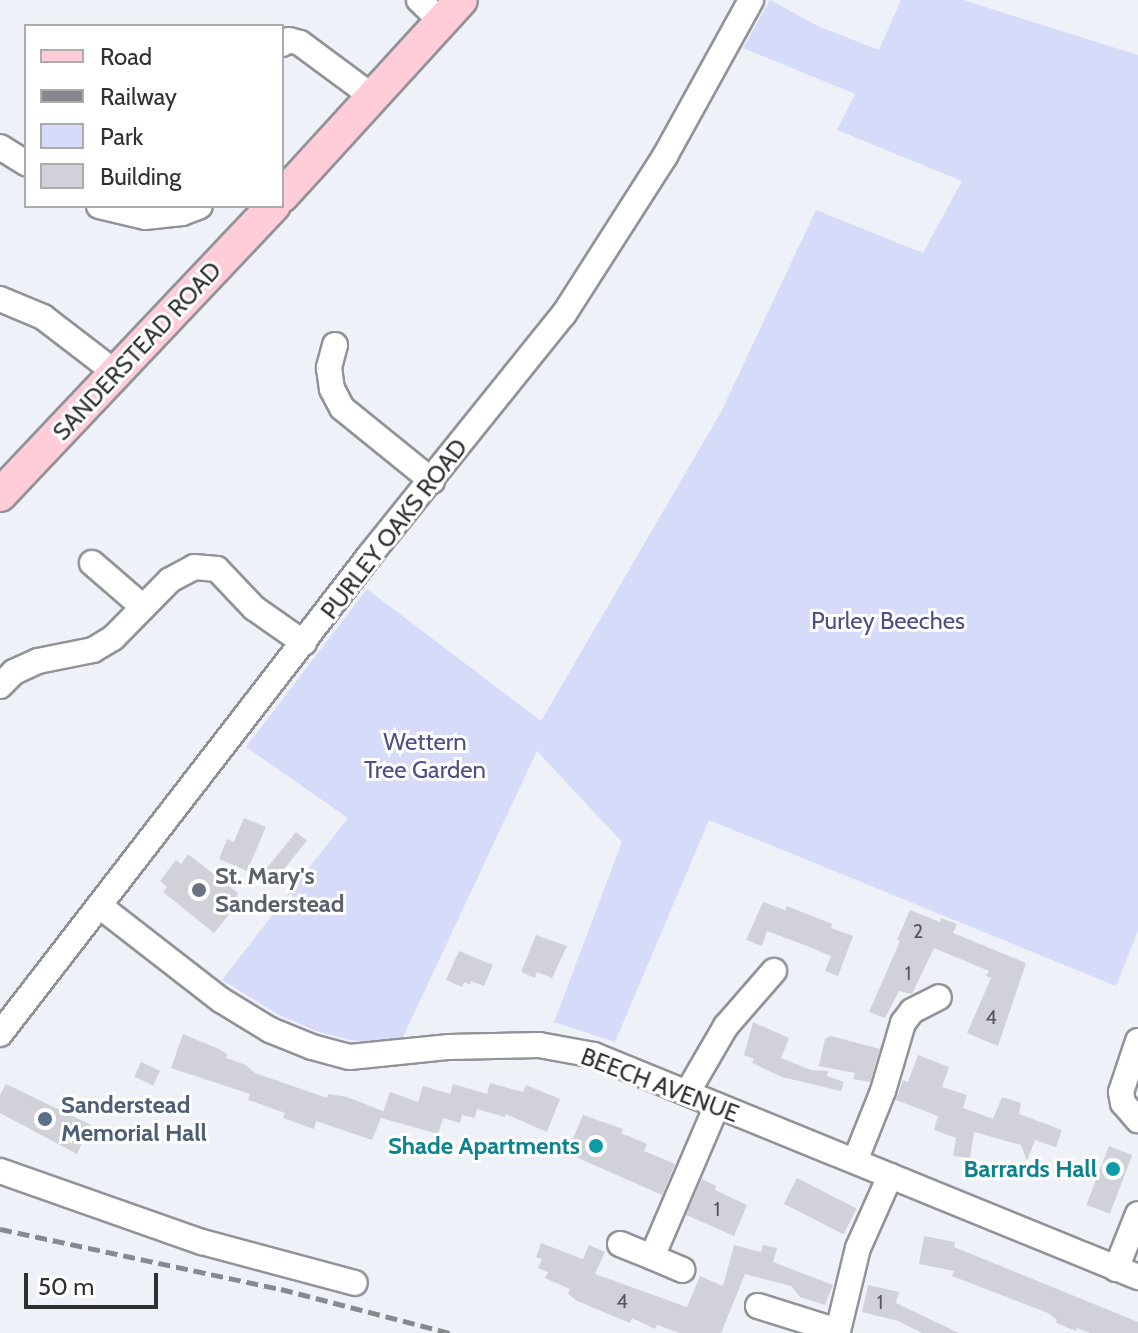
<!DOCTYPE html>
<style>
body{margin:0}
#map{position:relative;width:1138px;height:1333px;overflow:hidden;background:#eff1f8;font-family:Cabin,sans-serif}
div>[style]{position:absolute}
[style*='--x']{left:calc(var(--x)*1px);top:calc(var(--y)*1px);width:calc(var(--w)*1px);rotate:calc(var(--a)*1deg)}
.green>*{inset:0;background:#d5dbf9}
.building>*{inset:0;background:#d1d2d9;transform-origin:0 0}
.roads{filter:drop-shadow(2px 0 #919399) drop-shadow(-2px 0 #919399) drop-shadow(0 2px #919399) drop-shadow(0 -2px #919399)}
.minor>*{height:24px;margin:-12px;padding:0 12px;transform-origin:12px;border-radius:12px;background:#fff}
.major>*{height:32px;margin:-16px;padding:0 16px;transform-origin:16px;border-radius:16px;background:#ffcdd7}
.rail>*{height:5px;margin-top:-2.5px;transform-origin:0;background:repeating-linear-gradient(90deg,#88898e 0 12px,transparent 0 18px)}
.dots>*{width:22px;height:22px;translate:-50% -50%;box-sizing:border-box;border:4px solid #fff;border-radius:50%}
span{translate:-50% -50%;white-space:nowrap;text-align:center;line-height:1.15;-webkit-text-stroke:6px #fff;paint-order:stroke}
.number-label{font-size:20px;color:#58585c}
.number-label span{-webkit-text-stroke-width:0}
.street-label{font-size:24px;color:#2f3032}
.park-label{font-size:24px;color:#4b5186}
.worship-label{font-size:24px;color:#5b616d;font-weight:700}
.left{translate:0 -50%;text-align:left}
.service-label{font-size:24px;color:#4e5e75;font-weight:700}
.culture-label{font-size:24px;color:#0d838f;font-weight:700}
.right{translate:-100% -50%;text-align:right}
.legend{position:absolute;left:24px;top:24px;width:260px;height:184px;box-sizing:border-box;background:#fff;border:2px solid #acacad;margin:0;padding:10px 14px;list-style:none;font-size:24px;color:#2f3032}
.legend li{display:flex;align-items:center;gap:16px;height:40px}
.legend b{width:40px;border:2px solid #acacad}
.scale{position:absolute;left:24px;top:1273px;width:134px;height:36px;box-sizing:border-box;border:4px solid #2f3032;border-top:0;padding-left:10px;font-size:24px;line-height:28px;white-space:nowrap;color:#2f3032;-webkit-text-stroke:6px #fff;paint-order:stroke}
</style>
<div id="map">
<div class="green">
<div style="clip-path:polygon(770px 0,820px 27px,879px 50px,901px 0,963px 0,1138px 55px,1138px 931px,1116px 986px,709px 820px,615px 1042px,554px 1022px,622px 842px,537px 751px,402px 1039px,355px 1041px,319px 1032px,279px 1015px,222px 980px,348px 818px,246px 747px,367px 589px,541px 721px,721px 412px,816px 210px,923px 253px,962px 181px,837px 130px,855px 94px,743px 48px)"></div>
</div>
<div class="building">
<div style="clip-path:polygon(244px 818px,266px 827px,247px 871px,219px 859px,227px 839px,234px 842px)"></div>
<div style="left:296px;top:832px;width:14px;height:53px;rotate:39deg"></div>
<div style="clip-path:polygon(188px 854px,238px 893px,230px 913px,214px 933px,163px 892px,167px 887px,160px 881px,176px 860px,181px 864px)"></div>
<div style="clip-path:polygon(763px 902px,785px 910px,787px 906px,832px 924px,831px 928px,853px 936px,838px 976px,825px 971px,831px 956px,802px 944px,767px 931px,762px 946px,746px 940px)"></div>
<div style="clip-path:polygon(910px 910px,940px 922px,941px 918px,957px 924px,953px 933px,1026px 963px,998px 1046px,967px 1033px,991px 978px,986px 976px,989px 971px,934px 948px,912px 994px,899px 991px,885px 1018px,869px 1012px,900px 941px,897px 940px)"></div>
<div style="clip-path:polygon(536px 935px,567px 946px,552px 978px,537px 972px,535px 978px,521px 972px)"></div>
<div style="clip-path:polygon(459px 951px,493px 965px,484px 986px,471px 981px,470px 985px,464px 982px,462px 987px,446px 980px)"></div>
<div style="clip-path:polygon(753px 1022px,789px 1038px,781px 1058px,811px 1070px,828px 1071px,827px 1076px,844px 1082px,841px 1091px,782px 1077px,752px 1063px,754px 1059px,744px 1055px)"></div>
<div style="clip-path:polygon(183px 1034px,219px 1049px,227px 1054px,226px 1058px,246px 1065px,255px 1073px,327px 1098px,328px 1094px,347px 1097px,383px 1111px,382px 1115px,390px 1092px,418px 1102px,423px 1086px,450px 1094px,453px 1084px,487px 1094px,490px 1083px,523px 1092px,526px 1085px,560px 1099px,547px 1132px,506px 1114px,505px 1117px,477px 1109px,475px 1118px,462px 1115px,460px 1123px,443px 1118px,438px 1134px,381px 1118px,372px 1140px,316px 1121px,314px 1129px,283px 1118px,285px 1113px,248px 1100px,250px 1094px,171px 1068px)"></div>
<div style="clip-path:polygon(831px 1036px,880px 1049px,870px 1082px,853px 1079px,855px 1073px,819px 1066px,825px 1039px)"></div>
<div style="clip-path:polygon(918px 1055px,949px 1067px,942px 1087px,967px 1095px,963px 1108px,993px 1119px,1002px 1097px,1021px 1103px,1019px 1114px,1062px 1130px,1056px 1147px,1035px 1140px,1027px 1161px,1021px 1145px,974px 1132px,970px 1158px,953px 1156px,956px 1138px,934px 1130px,938px 1116px,896px 1100px,903px 1080px,908px 1082px)"></div>
<div style="left:141px;top:1062px;width:21px;height:16px;rotate:25deg"></div>
<div style="clip-path:polygon(6px 1084px,91px 1125px,77px 1154px,0 1113px,0 1095px)"></div>
<div style="clip-path:polygon(583px 1115px,623px 1129px,621px 1133px,647px 1144px,644px 1151px,675px 1164px,662px 1195px,567px 1153px)"></div>
<div style="left:1109px;top:1146px;width:25px;height:63px;rotate:21deg"></div>
<div style="left:797px;top:1178px;width:67px;height:29px;rotate:27deg"></div>
<div style="clip-path:polygon(702px 1179px,716px 1186px,715px 1190px,747px 1205px,734px 1236px,686px 1215px)"></div>
<div style="clip-path:polygon(924px 1236px,955px 1242px,954px 1247px,1138px 1322px,1138px 1333px,1090px 1333px,1077px 1328px,1076px 1331px,1056px 1323px,1057px 1320px,1048px 1313px,952px 1276px,954px 1271px,919px 1264px)"></div>
<div style="clip-path:polygon(541px 1243px,583px 1259px,589px 1245px,605px 1252px,595px 1274px,687px 1307px,700px 1276px,723px 1286px,734px 1245px,761px 1252px,763px 1245px,777px 1248px,773px 1262px,833px 1285px,825px 1305px,800px 1297px,791px 1286px,745px 1274px,721px 1333px,680px 1333px,657px 1325px,655px 1329px,632px 1318px,630px 1323px,577px 1301px,568px 1294px,570px 1289px,545px 1278px,548px 1272px,538px 1268px,542px 1259px,536px 1257px)"></div>
<div style="clip-path:polygon(868px 1285px,899px 1292px,896px 1303px,959px 1333px,922px 1333px,898px 1321px,862px 1312px)"></div>
</div>
<div class="roads">
<div class="minor">
<div style="--x:419;--y:0;--w:30;--a:44"></div>
<div style="--x:282;--y:44;--w:8;--a:-30"></div>
<div style="--x:289;--y:40;--w:11;--a:15"></div>
<div style="--x:300;--y:43;--w:91;--a:36.5"></div>
<div style="--x:0;--y:147;--w:31;--a:32"></div>
<div style="--x:99;--y:206;--w:47;--a:13.4"></div>
<div style="--x:145;--y:217;--w:37;--a:-6"></div>
<div style="--x:182;--y:213;--w:19;--a:-21"></div>
<div style="--x:0;--y:299;--w:47;--a:22.7"></div>
<div style="--x:43;--y:317;--w:92;--a:37.5"></div>
<div style="--x:335;--y:345;--w:24;--a:105"></div>
<div style="--x:329;--y:368;--w:21;--a:82"></div>
<div style="--x:332;--y:389;--w:21;--a:62"></div>
<div style="--x:342;--y:408;--w:116;--a:39"></div>
<div style="--x:92;--y:563;--w:67;--a:40.8"></div>
<div style="--x:0;--y:686;--w:20;--a:-45"></div>
<div style="--x:14;--y:672;--w:26;--a:-25"></div>
<div style="--x:38;--y:661;--w:56;--a:-11.3"></div>
<div style="--x:93;--y:650;--w:23;--a:-31"></div>
<div style="--x:113;--y:638;--w:81;--a:-45.5"></div>
<div style="--x:170;--y:580;--w:27;--a:-28"></div>
<div style="--x:194;--y:567;--w:23;--a:5"></div>
<div style="--x:217;--y:569;--w:54;--a:46.5"></div>
<div style="--x:254;--y:608;--w:61;--a:35"></div>
<div style="--x:101;--y:907;--w:152;--a:37.8"></div>
<div style="--x:221;--y:1000;--w:57;--a:31.5"></div>
<div style="--x:270;--y:1030;--w:45;--a:22"></div>
<div style="--x:312;--y:1047;--w:39;--a:15"></div>
<div style="--x:350;--y:1057;--w:100;--a:-5.8"></div>
<div style="--x:449;--y:1047;--w:90;--a:-1.3"></div>
<div style="--x:539;--y:1045;--w:56;--a:10.3"></div>
<div style="--x:594;--y:1055;--w:588;--a:22.2"></div>
<div style="--x:0;--y:1034;--w:605;--a:-52.32"></div>
<div style="--x:370;--y:555;--w:309;--a:-51.2"></div>
<div style="--x:564;--y:314;--w:188;--a:-57.4"></div>
<div style="--x:665;--y:156;--w:178;--a:-61.1"></div>
<div style="--x:1138;--y:1041;--w:54;--a:108.4"></div>
<div style="--x:1121;--y:1092;--w:11;--a:80"></div>
<div style="--x:1123;--y:1103;--w:23;--a:49"></div>
<div style="--x:687;--y:1093;--w:78;--a:-59.8"></div>
<div style="--x:726;--y:1026;--w:73;--a:-48.9"></div>
<div style="--x:855;--y:1161;--w:75;--a:-68.2"></div>
<div style="--x:883;--y:1091;--w:71;--a:-73.6"></div>
<div style="--x:903;--y:1023;--w:15;--a:-53"></div>
<div style="--x:912;--y:1011;--w:30;--a:-27"></div>
<div style="--x:0;--y:1171;--w:214;--a:19.4"></div>
<div style="--x:202;--y:1242;--w:158;--a:15"></div>
<div style="--x:620;--y:1244;--w:35;--a:22"></div>
<div style="--x:652;--y:1257;--w:165;--a:-66.8"></div>
<div style="--x:652;--y:1257;--w:33;--a:23"></div>
<div style="--x:1116;--y:1269;--w:59;--a:-68.2"></div>
<div style="--x:758;--y:1306;--w:84;--a:17.4"></div>
<div style="--x:838;--y:1331;--w:85;--a:-76.5"></div>
<div style="--x:858;--y:1248;--w:79;--a:-66"></div>
</div>
<div class="major">
<div style="--x:282;--y:196;--w:265;--a:-47.6"></div>
<div style="--x:0;--y:495;--w:398;--a:-46.6"></div>
</div>
</div>
<div class="rail">
<div style="--x:0;--y:1229;--w:287;--a:12.1"></div>
<div style="--x:281;--y:1289;--w:175;--a:14.6"></div>
</div>
<div class="dots">
<div style="left:199px;top:890px;background:#6b7280"></div>
<div style="left:45px;top:1119px;background:#5c6f8a"></div>
<div style="left:596px;top:1146px;background:#0f9aa8"></div>
<div style="left:1113px;top:1169px;background:#0f9aa8"></div>
</div>
<div class="number-label">
<span style="left:918px;top:931px">2</span>
<span style="left:908px;top:973px">1</span>
<span style="left:991px;top:1017px">4</span>
<span style="left:717px;top:1209px">1</span>
<span style="left:622px;top:1301px">4</span>
<span style="left:880px;top:1302px">1</span>
</div>
<div class="street-label">
<span style="left:137px;top:351px;rotate:-47deg">SANDERSTEAD ROAD</span>
<span style="left:394px;top:529px;rotate:-52deg">PURLEY OAKS ROAD</span>
<span style="left:660px;top:1085px;rotate:21deg">BEECH AVENUE</span>
</div>
<div class="park-label">
<span style="left:888px;top:621px">Purley Beeches</span>
<span style="left:425px;top:756px">Wettern<br>Tree Garden</span>
</div>
<div class="worship-label">
<span class="left" style="left:215px;top:890px">St. Mary's<br>Sanderstead</span>
</div>
<div class="service-label">
<span class="left" style="left:61px;top:1119px">Sanderstead<br>Memorial Hall</span>
</div>
<div class="culture-label">
<span class="right" style="left:580px;top:1146px">Shade Apartments</span>
<span class="right" style="left:1097px;top:1169px">Barrards Hall</span>
</div>
<ul class="legend">
<li><b style="height:10px;background:#ffcdd7"></b>Road</li>
<li><b style="height:10px;background:#88898e"></b>Railway</li>
<li><b style="height:22px;background:#d5dbf9"></b>Park</li>
<li><b style="height:22px;background:#d1d2d9"></b>Building</li>
</ul>
<div class="scale">50 m</div>
</div>
